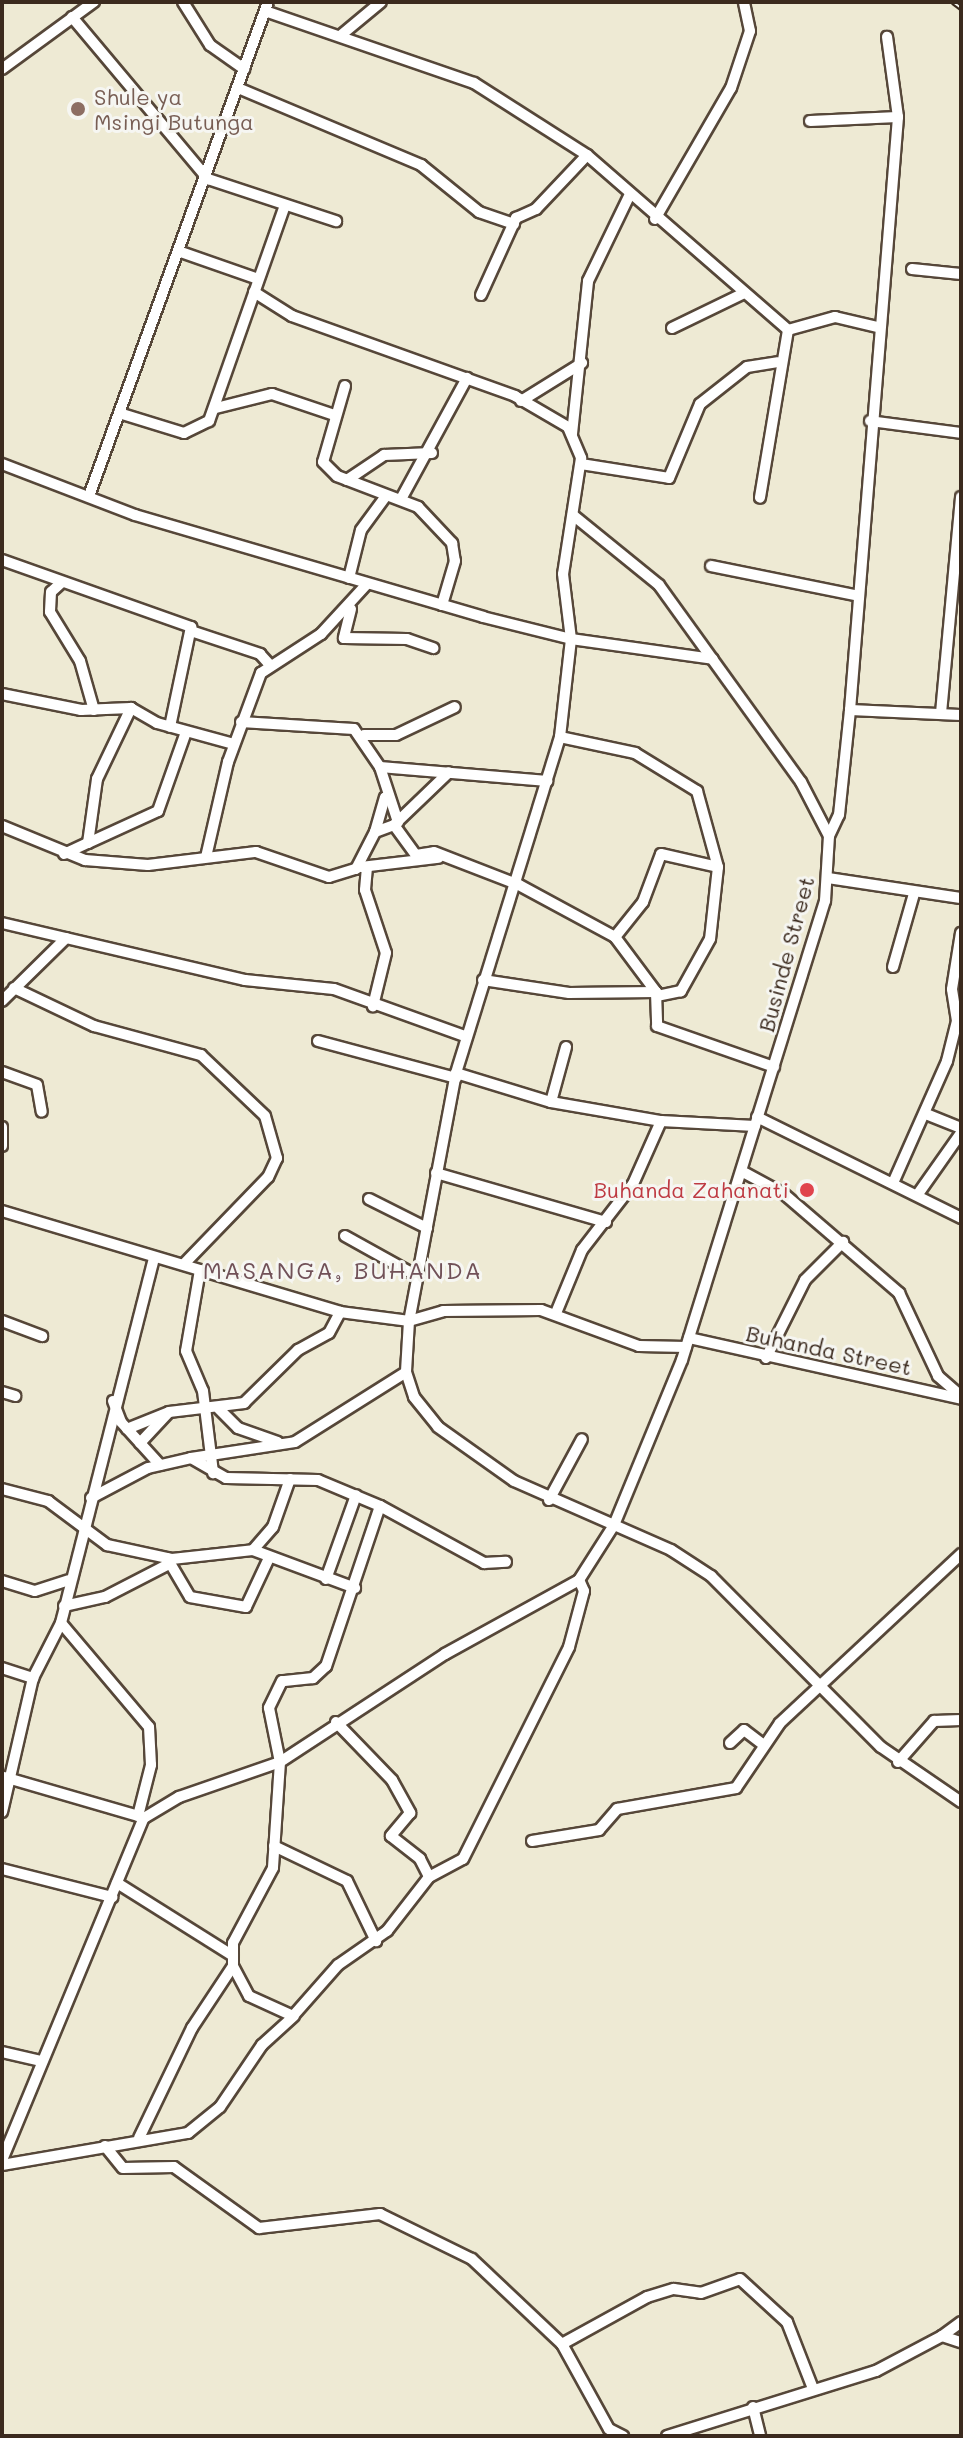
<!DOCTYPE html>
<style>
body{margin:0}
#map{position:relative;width:963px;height:2438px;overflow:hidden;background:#eeead4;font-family:Mali,sans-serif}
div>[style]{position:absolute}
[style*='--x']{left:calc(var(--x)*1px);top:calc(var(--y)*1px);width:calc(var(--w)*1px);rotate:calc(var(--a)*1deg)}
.roads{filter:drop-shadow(2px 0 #564739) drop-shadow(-2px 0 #564739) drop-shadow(0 2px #564739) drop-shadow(0 -2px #564739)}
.street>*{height:10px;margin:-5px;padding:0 5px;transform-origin:5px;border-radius:5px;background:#fff}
.rail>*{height:6px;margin-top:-3px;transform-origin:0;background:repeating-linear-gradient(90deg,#f6f6f2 0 9px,#3b2a1e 0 18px);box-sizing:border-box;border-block:2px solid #3b2a1e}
.dots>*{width:22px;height:22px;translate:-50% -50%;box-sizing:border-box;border:4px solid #f6f6f2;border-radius:50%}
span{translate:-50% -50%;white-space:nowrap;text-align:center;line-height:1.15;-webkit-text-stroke:6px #f6f6f2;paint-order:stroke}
.education-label{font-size:22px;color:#785e54}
.left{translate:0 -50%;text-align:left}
.street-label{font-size:22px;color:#3b2a1e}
.health-label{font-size:22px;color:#be3a42}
.right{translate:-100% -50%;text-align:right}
.neighbourhood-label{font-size:24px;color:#715158;letter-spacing:2px}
.frame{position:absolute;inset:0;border:4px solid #3b2a1e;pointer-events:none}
</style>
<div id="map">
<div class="roads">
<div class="street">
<div style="--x:183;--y:2;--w:51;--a:57.9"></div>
<div style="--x:210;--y:45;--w:42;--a:35.2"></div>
<div style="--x:265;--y:11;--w:221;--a:19"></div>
<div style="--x:474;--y:83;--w:134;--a:32.5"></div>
<div style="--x:587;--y:155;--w:267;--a:41"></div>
<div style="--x:788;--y:330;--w:170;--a:99.5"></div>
<div style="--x:72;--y:17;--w:212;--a:50"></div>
<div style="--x:208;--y:179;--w:135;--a:18.2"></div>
<div style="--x:340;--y:36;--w:53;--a:-39.7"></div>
<div style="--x:2;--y:69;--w:114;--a:-36.1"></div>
<div style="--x:238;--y:88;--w:199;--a:22.8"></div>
<div style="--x:421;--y:165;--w:75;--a:39"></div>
<div style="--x:479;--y:212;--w:37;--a:19"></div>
<div style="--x:810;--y:121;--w:88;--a:-2.6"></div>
<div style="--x:655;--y:219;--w:151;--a:-59.9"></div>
<div style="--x:731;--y:88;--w:60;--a:-71.6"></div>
<div style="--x:750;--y:31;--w:30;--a:-102"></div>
<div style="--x:178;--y:251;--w:85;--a:19.3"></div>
<div style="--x:912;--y:269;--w:49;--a:5.8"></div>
<div style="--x:254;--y:292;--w:45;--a:32.3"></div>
<div style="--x:292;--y:316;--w:237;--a:19.7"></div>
<div style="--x:515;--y:396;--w:61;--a:30.3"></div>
<div style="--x:568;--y:427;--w:34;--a:67"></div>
<div style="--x:581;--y:458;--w:117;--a:98.8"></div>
<div style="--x:563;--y:574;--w:65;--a:83"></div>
<div style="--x:571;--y:639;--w:99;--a:96.4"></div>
<div style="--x:560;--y:737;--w:352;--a:107.2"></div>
<div style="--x:456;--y:1073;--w:252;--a:100.7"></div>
<div style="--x:409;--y:1321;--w:51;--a:93.4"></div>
<div style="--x:406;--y:1372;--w:26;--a:72"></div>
<div style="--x:414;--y:1397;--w:38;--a:51"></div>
<div style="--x:438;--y:1427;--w:93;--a:35.4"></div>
<div style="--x:514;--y:1481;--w:171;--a:23.7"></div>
<div style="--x:671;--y:1550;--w:48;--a:33"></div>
<div style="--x:711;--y:1576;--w:241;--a:45.2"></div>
<div style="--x:881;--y:1747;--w:97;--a:34.5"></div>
<div style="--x:481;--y:295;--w:85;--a:-65.6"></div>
<div style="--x:516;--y:218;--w:22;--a:-24"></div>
<div style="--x:536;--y:209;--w:74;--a:-46.6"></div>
<div style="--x:672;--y:328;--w:78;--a:-25.9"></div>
<div style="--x:788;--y:330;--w:49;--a:-15.5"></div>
<div style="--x:835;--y:317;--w:43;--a:13.4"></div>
<div style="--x:345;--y:386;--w:79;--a:106.1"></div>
<div style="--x:323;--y:462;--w:20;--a:45"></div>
<div style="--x:337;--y:476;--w:87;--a:20.9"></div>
<div style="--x:418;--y:507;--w:50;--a:46.6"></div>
<div style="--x:452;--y:543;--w:18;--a:81"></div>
<div style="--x:455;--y:561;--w:46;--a:106.5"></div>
<div style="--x:521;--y:401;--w:72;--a:-31.9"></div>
<div style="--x:216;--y:408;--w:58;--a:-14"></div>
<div style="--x:272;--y:394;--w:65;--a:18.7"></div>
<div style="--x:119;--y:413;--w:68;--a:17.1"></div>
<div style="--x:184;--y:433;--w:28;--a:-26"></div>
<div style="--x:209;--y:421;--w:226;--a:-70.6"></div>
<div style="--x:870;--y:421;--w:92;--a:7.5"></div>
<div style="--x:572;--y:434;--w:154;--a:-84"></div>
<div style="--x:588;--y:281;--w:94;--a:-64.2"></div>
<div style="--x:2;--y:464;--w:142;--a:21"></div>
<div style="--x:135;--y:515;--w:363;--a:16.3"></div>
<div style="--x:483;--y:617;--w:91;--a:14"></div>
<div style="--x:571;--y:639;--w:143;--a:8"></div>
<div style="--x:581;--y:464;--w:89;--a:9"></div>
<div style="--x:669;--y:478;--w:80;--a:-67.3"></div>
<div style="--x:700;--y:404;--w:60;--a:-38.2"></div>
<div style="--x:747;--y:367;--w:31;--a:-9"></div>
<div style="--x:347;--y:480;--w:45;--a:-34"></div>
<div style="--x:384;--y:455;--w:48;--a:-2.4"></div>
<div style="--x:89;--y:496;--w:525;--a:-70.08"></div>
<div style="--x:401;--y:499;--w:138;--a:-61.4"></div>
<div style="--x:2;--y:560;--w:201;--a:19.5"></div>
<div style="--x:191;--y:627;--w:102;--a:101.9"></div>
<div style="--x:711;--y:566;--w:147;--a:11.4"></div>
<div style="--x:349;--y:578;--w:49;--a:-76"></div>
<div style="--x:361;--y:530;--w:42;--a:-53.7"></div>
<div style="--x:61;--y:583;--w:13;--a:138"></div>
<div style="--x:51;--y:592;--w:20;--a:93"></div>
<div style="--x:50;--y:612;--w:57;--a:58.5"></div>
<div style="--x:80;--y:661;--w:51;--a:74.1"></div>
<div style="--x:351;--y:609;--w:30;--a:104"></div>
<div style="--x:344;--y:638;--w:63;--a:0.9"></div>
<div style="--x:407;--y:639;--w:28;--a:19"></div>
<div style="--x:194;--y:632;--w:70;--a:18.4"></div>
<div style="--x:260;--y:654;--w:13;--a:48"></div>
<div style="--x:2;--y:694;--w:81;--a:11.4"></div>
<div style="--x:81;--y:710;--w:50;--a:-2.3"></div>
<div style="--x:131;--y:708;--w:30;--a:30"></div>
<div style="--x:157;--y:723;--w:80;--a:15.3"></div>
<div style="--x:850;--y:710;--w:111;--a:2.6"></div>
<div style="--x:941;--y:713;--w:217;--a:-84.7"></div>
<div style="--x:241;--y:722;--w:113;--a:3.5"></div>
<div style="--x:354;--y:729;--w:46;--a:55.6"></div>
<div style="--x:380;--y:767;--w:168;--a:4.8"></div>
<div style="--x:364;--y:735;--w:32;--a:0"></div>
<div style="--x:396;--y:735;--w:65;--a:-25.4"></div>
<div style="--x:560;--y:737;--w:77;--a:12"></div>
<div style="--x:635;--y:753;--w:73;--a:31.5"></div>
<div style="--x:697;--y:791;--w:79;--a:74.6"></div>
<div style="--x:718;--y:867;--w:72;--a:96.3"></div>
<div style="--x:710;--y:939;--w:60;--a:119.1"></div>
<div style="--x:681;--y:991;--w:25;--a:168"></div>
<div style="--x:380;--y:767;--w:58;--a:71.9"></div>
<div style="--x:394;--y:825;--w:37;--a:54"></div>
<div style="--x:416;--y:855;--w:18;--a:-9"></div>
<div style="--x:434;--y:852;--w:91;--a:21.2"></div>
<div style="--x:519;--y:885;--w:109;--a:28.4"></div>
<div style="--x:615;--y:937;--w:69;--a:53.3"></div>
<div style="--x:656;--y:992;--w:34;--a:88"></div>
<div style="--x:657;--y:1026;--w:124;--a:19.3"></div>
<div style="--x:2;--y:826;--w:90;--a:22.3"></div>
<div style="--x:85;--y:860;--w:63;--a:4.5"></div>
<div style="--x:148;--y:865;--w:109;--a:-6.9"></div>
<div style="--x:256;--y:852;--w:77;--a:18.9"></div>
<div style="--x:329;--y:877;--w:28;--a:-17"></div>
<div style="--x:356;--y:869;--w:42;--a:-62.8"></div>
<div style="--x:375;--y:832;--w:20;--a:-20"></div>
<div style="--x:394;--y:825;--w:76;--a:-43.9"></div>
<div style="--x:375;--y:832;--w:36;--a:-74"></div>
<div style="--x:829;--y:836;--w:23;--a:-65"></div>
<div style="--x:839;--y:815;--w:106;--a:-84"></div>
<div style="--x:850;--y:710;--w:595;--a:-85.37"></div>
<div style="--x:898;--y:117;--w:81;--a:-97.8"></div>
<div style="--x:88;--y:843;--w:77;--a:-24.6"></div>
<div style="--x:158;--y:811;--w:84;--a:-70.5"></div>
<div style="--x:64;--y:854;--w:26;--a:-25"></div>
<div style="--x:88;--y:843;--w:65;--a:-82"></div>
<div style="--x:97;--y:779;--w:79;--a:-64.4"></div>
<div style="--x:206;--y:857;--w:98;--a:-77"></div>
<div style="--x:228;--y:762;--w:95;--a:-69.7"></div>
<div style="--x:261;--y:673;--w:72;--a:-33"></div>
<div style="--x:321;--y:634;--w:68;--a:-47.4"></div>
<div style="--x:361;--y:867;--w:78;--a:-6.7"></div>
<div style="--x:367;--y:867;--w:23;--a:95"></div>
<div style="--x:365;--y:890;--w:66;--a:71.6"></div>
<div style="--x:386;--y:953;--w:55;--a:103.8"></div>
<div style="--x:828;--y:878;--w:134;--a:8.6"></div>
<div style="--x:2;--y:923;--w:250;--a:13.2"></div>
<div style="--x:245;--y:980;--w:89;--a:5.8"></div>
<div style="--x:334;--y:989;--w:141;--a:19.8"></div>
<div style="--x:615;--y:937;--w:45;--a:-51.3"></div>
<div style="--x:643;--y:902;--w:51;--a:-69.4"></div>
<div style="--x:661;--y:854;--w:58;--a:12.8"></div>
<div style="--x:893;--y:967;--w:76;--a:-74"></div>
<div style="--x:483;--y:980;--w:87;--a:8.6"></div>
<div style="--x:569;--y:993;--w:87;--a:-0.7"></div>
<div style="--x:14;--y:988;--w:89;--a:25.4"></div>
<div style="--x:94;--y:1026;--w:111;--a:15.2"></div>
<div style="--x:201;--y:1055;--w:88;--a:43.6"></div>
<div style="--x:265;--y:1116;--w:44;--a:74.1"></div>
<div style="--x:277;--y:1158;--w:21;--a:115"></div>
<div style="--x:268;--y:1177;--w:121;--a:134"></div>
<div style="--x:2;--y:1001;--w:90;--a:-44.5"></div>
<div style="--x:318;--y:1041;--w:143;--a:15"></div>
<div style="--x:2;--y:1072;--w:37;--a:20"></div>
<div style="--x:37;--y:1085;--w:27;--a:80"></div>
<div style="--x:456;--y:1073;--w:99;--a:17"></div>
<div style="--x:551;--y:1102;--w:112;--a:9.8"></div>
<div style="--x:661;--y:1121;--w:94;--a:3"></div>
<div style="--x:551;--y:1102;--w:57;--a:-74.7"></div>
<div style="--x:926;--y:1114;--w:38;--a:22"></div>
<div style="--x:757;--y:1117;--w:228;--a:26.3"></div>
<div style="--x:2;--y:1127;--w:19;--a:90"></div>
<div style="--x:436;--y:1173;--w:177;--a:16.1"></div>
<div style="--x:745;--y:1173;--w:44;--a:28.3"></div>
<div style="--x:784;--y:1194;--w:152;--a:40.7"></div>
<div style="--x:899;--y:1293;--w:92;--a:64.8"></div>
<div style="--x:938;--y:1376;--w:30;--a:41"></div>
<div style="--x:893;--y:1183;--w:133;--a:-66.1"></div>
<div style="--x:947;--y:1061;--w:41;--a:-76"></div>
<div style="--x:957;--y:1021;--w:32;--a:-99"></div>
<div style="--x:952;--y:989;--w:57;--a:-80.9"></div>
<div style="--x:918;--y:1194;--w:75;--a:-54.8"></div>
<div style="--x:369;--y:1199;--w:65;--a:26.6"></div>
<div style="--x:2;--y:1211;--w:353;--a:16.6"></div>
<div style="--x:340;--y:1312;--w:70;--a:7.4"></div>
<div style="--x:409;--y:1321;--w:35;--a:-16"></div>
<div style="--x:443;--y:1311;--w:98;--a:-0.6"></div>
<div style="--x:541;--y:1310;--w:104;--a:20.2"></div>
<div style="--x:639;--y:1346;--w:47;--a:1.2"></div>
<div style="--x:345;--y:1236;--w:82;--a:29.1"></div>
<div style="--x:200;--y:1270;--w:82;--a:99.8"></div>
<div style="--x:186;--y:1351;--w:43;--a:67"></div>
<div style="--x:203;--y:1391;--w:83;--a:83"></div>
<div style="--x:556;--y:1313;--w:68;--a:-67.6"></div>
<div style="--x:582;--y:1250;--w:83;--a:-52.3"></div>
<div style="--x:633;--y:1184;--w:69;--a:-66"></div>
<div style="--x:2;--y:1321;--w:43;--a:20.6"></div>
<div style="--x:689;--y:1338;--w:279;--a:12.6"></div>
<div style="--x:766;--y:1358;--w:87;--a:-63.4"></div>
<div style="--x:805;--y:1280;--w:54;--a:-45"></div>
<div style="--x:2;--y:1392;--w:14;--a:17"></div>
<div style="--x:113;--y:1401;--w:22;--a:69"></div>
<div style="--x:121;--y:1422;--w:58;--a:47.8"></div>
<div style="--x:219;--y:1409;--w:27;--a:45"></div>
<div style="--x:238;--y:1428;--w:42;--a:19.3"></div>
<div style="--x:127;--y:1429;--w:45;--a:-22"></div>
<div style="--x:169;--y:1412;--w:76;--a:-6.8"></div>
<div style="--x:244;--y:1403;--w:76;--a:-44.5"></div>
<div style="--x:298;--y:1350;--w:35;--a:-29"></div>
<div style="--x:329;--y:1333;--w:24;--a:-62"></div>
<div style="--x:140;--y:1443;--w:41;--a:-47"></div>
<div style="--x:191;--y:1458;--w:105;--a:-8.7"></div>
<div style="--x:295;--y:1442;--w:131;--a:-32.2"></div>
<div style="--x:2;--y:1489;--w:48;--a:14.6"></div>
<div style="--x:48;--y:1501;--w:74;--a:36.7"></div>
<div style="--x:107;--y:1545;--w:66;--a:12.2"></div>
<div style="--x:172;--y:1559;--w:81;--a:-6.3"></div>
<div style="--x:253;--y:1550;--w:30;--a:-49"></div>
<div style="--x:273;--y:1527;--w:51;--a:-70.5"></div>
<div style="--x:91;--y:1498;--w:64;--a:-27.8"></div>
<div style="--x:148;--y:1468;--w:44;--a:-13.1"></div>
<div style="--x:191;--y:1458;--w:40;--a:29.7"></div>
<div style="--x:226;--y:1478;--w:92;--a:1.2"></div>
<div style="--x:318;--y:1480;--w:67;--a:22.8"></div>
<div style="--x:380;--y:1506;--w:169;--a:108.6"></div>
<div style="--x:326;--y:1666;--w:18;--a:137"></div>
<div style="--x:313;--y:1678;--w:31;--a:174"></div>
<div style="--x:282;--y:1681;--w:30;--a:116"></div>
<div style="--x:269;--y:1708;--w:55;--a:78.5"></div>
<div style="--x:280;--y:1762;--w:106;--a:93.8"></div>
<div style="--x:273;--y:1868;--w:85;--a:118.1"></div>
<div style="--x:233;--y:1943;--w:23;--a:90"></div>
<div style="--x:233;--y:1966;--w:34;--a:62"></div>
<div style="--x:249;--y:1996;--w:48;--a:24.4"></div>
<div style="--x:293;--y:2016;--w:68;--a:-48.6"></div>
<div style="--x:338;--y:1965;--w:60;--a:-34.8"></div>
<div style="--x:387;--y:1931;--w:68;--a:-52.1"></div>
<div style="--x:429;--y:1877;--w:38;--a:-28"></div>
<div style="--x:463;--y:1859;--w:237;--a:-63.4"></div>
<div style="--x:569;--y:1647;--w:58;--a:-75"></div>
<div style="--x:584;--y:1591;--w:12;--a:-114"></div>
<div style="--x:549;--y:1500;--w:69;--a:-61.6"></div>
<div style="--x:380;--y:1506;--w:119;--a:28.7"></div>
<div style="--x:484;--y:1563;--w:22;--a:-3"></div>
<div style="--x:253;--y:1550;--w:109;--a:20.4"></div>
<div style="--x:167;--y:1558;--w:45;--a:59.5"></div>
<div style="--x:190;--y:1597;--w:57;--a:10.1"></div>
<div style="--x:246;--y:1607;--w:54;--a:-64.9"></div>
<div style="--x:326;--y:1579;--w:89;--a:-70.3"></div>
<div style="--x:2;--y:1581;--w:34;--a:17"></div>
<div style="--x:35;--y:1591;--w:35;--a:-18"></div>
<div style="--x:64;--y:1606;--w:42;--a:-12.4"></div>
<div style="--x:105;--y:1597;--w:72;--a:-27.3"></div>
<div style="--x:2;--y:1668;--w:33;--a:18"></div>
<div style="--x:336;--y:1722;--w:81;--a:46"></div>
<div style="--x:392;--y:1780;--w:38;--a:61"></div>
<div style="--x:410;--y:1813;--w:30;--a:130"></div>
<div style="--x:391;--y:1836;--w:37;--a:38"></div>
<div style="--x:420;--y:1859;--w:20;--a:63"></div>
<div style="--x:730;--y:1743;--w:19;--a:-43"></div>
<div style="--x:744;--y:1730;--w:21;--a:37"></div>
<div style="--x:898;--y:1762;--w:55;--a:-48.7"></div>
<div style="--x:934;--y:1721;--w:27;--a:-2"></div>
<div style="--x:4;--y:1777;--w:144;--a:16.2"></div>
<div style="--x:2;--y:1812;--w:138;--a:-77"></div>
<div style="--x:33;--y:1678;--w:62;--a:-63"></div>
<div style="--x:138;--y:1816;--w:53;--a:-75.7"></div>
<div style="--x:151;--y:1765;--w:38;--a:-93"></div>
<div style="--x:149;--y:1727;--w:136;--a:-130.2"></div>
<div style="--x:61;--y:1623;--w:374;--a:-75.7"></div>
<div style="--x:532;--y:1841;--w:68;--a:-9.3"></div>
<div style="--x:599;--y:1830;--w:28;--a:-49"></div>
<div style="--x:617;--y:1809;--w:121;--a:-10"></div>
<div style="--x:736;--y:1788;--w:78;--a:-55.9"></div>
<div style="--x:780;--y:1723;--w:248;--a:-43"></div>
<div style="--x:274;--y:1846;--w:81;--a:25.6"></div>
<div style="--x:347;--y:1881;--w:67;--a:64.2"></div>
<div style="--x:2;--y:1869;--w:114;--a:14.3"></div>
<div style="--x:117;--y:1883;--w:136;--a:32.1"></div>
<div style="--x:2;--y:2052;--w:40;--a:13"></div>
<div style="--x:139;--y:2138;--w:122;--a:-64.3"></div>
<div style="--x:192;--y:2028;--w:74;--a:-56.5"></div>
<div style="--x:105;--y:2146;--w:28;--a:51"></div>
<div style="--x:123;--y:2168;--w:51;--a:-1.1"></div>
<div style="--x:174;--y:2167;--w:105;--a:35.7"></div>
<div style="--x:259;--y:2228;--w:122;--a:-6.6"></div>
<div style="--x:380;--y:2214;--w:102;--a:26.1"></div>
<div style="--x:472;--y:2259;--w:124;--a:43.4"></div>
<div style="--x:562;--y:2344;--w:97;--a:61.1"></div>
<div style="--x:609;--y:2429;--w:16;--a:27"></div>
<div style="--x:2;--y:2160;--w:370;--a:-67.5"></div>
<div style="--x:144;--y:1818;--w:41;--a:-31"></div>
<div style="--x:179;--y:1797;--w:107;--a:-19.1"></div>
<div style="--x:280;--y:1762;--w:197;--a:-33.2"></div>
<div style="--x:445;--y:1654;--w:153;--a:-28.9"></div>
<div style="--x:579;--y:1580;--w:65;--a:-57.5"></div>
<div style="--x:614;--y:1525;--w:178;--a:-67.6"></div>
<div style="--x:682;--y:1360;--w:481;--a:-72.7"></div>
<div style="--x:825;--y:901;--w:65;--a:-86.5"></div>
<div style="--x:829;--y:836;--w:61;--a:-117.4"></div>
<div style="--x:801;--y:782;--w:243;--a:-125.8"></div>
<div style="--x:659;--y:585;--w:111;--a:-140.9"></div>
<div style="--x:2;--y:2165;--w:189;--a:-9.8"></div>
<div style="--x:188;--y:2133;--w:41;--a:-39.1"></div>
<div style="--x:220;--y:2107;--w:75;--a:-55.9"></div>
<div style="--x:262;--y:2045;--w:43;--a:-42.2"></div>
<div style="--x:942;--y:2336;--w:24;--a:-36"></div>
<div style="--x:562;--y:2344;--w:97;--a:-28.9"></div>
<div style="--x:647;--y:2297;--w:28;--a:-17"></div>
<div style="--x:674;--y:2289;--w:27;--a:8"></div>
<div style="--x:701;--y:2293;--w:41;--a:-19.7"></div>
<div style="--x:740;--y:2279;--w:64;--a:42.5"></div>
<div style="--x:787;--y:2322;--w:69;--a:68.7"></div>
<div style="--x:753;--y:2407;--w:30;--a:76"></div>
<div style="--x:667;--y:2436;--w:219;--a:-17.3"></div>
<div style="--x:876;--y:2371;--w:75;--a:-27.9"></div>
<div style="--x:942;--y:2336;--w:20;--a:18"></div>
</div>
</div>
<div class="rail">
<div style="--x:953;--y:2;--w:10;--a:37"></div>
</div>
<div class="dots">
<div style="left:78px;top:109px;background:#8d6e63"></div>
<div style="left:807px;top:1190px;background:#e0444e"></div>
</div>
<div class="education-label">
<span class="left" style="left:94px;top:109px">Shule ya<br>Msingi Butunga</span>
</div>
<div class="street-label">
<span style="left:786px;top:954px;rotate:-75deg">Businde Street</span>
<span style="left:829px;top:1350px;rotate:12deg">Buhanda Street</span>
</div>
<div class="health-label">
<span class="right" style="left:789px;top:1190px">Buhanda Zahanati</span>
</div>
<div class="neighbourhood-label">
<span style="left:343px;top:1270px">MASANGA, BUHANDA</span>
</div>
<div class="frame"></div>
</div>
